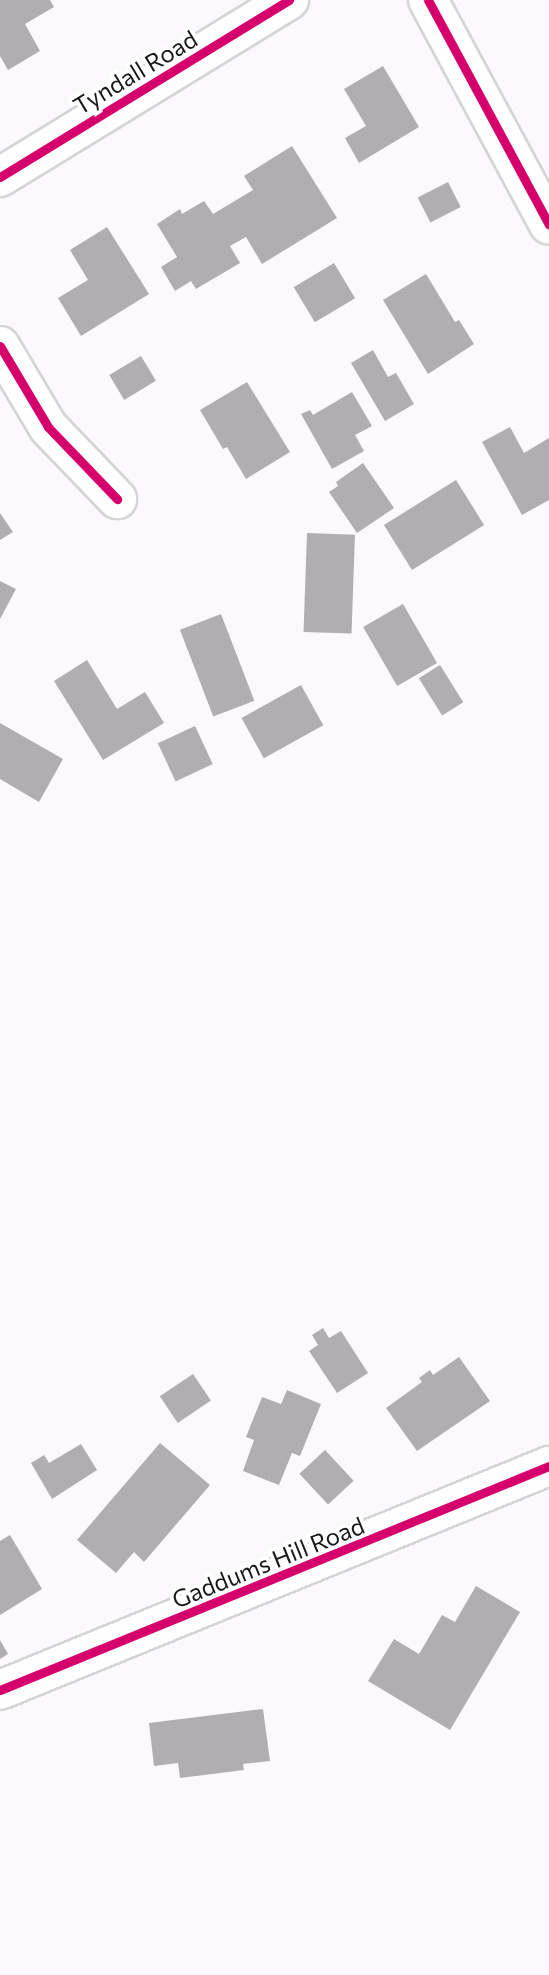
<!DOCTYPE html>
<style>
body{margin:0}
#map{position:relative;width:549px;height:1975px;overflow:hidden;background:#fbf9fb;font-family:Commissioner,sans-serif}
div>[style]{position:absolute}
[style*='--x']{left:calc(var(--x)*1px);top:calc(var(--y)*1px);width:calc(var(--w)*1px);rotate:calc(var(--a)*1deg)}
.building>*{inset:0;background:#b0aeb0;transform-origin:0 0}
.roads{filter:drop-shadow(2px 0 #d5d4d6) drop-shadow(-2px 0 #d5d4d6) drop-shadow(0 2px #d5d4d6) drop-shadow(0 -2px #d5d4d6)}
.street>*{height:38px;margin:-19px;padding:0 19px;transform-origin:19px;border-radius:19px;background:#fefefe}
.cycleway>*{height:9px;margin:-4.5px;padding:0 4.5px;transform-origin:4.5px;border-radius:4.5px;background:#d6006c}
span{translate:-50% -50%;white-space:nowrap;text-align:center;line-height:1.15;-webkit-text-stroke:7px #fff;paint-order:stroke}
.street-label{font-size:24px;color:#191819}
</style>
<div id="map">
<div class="building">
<div style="clip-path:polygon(0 0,50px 0,54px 7px,25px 24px,40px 51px,8px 70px,0 56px)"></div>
<div style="clip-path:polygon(383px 66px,419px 127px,359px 163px,345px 138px,366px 126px,344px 89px)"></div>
<div style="clip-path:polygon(292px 146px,337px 218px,262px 264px,246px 237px,230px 246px,240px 263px,196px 289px,191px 281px,175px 291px,161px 267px,177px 257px,157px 224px,180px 209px,182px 214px,204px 201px,213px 214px,253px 190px,244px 176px)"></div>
<div style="left:448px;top:182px;width:28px;height:34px;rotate:63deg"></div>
<div style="clip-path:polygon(107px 227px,149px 294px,81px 336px,58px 298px,88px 280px,70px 250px)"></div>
<div style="left:334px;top:263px;width:41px;height:47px;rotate:59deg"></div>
<div style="clip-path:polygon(426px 274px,455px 322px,459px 320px,474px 344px,428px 374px,383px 300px)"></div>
<div style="clip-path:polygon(373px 350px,388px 377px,396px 373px,414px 404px,385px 421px,351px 363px)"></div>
<div style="left:141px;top:356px;width:29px;height:37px;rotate:59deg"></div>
<div style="clip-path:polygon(247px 382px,290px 452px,246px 479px,227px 447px,223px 449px,200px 410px)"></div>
<div style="clip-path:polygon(352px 392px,372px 426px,355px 435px,364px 451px,332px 469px,301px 414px,310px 410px,313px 415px)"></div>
<div style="clip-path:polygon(510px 427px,524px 453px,549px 438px,549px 500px,522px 515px,482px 442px)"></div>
<div style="clip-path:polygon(363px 463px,394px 508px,357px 533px,329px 492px,338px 486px,336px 482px)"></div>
<div style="left:456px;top:480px;width:53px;height:85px;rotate:58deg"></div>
<div style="clip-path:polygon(0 513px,13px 532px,0 540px)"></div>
<div style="left:307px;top:533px;width:48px;height:99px;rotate:2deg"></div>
<div style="clip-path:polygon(0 581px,16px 589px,0 619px)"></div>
<div style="left:403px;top:604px;width:68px;height:46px;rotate:60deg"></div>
<div style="left:221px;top:614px;width:93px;height:44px;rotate:69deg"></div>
<div style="clip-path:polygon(87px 660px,117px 709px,145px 692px,164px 723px,103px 760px,54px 681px)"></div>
<div style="left:440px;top:665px;width:44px;height:25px;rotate:58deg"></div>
<div style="left:301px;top:685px;width:46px;height:68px;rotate:61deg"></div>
<div style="clip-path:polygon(0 723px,63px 759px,39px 802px,0 779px)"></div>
<div style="left:195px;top:726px;width:42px;height:41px;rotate:65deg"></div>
<div style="clip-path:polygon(323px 1328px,329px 1338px,341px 1331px,368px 1373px,337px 1393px,309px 1351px,318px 1345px,312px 1335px)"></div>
<div style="clip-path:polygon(459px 1357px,490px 1401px,417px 1451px,386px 1408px,422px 1382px,419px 1378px,430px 1370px,433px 1375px)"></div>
<div style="left:193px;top:1374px;width:32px;height:40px;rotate:56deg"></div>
<div style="clip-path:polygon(287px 1390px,321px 1404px,300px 1456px,292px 1453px,279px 1485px,243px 1471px,254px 1440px,246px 1437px,262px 1397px,281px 1404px)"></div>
<div style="clip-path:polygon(160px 1443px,210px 1485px,144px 1562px,134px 1552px,116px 1573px,77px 1540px)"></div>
<div style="clip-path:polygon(81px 1444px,97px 1470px,52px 1499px,31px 1463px,44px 1455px,49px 1463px)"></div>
<div style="left:325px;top:1450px;width:42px;height:35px;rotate:47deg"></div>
<div style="clip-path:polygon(10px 1535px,42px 1589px,0 1615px,0 1541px)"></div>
<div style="clip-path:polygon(476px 1586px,520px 1612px,450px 1730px,368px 1681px,394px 1639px,419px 1654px,442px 1615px,455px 1622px)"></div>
<div style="clip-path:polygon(0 1640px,8px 1654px,0 1659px)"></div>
<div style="clip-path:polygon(263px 1709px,270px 1761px,243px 1764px,244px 1770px,180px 1778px,178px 1763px,154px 1766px,149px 1723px)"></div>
</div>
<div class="roads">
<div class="street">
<div style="--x:428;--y:0;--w:255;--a:61.7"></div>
<div style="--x:0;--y:177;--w:339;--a:-31.5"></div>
<div style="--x:0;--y:346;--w:94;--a:59.3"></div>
<div style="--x:48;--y:427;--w:100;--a:46.2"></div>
<div style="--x:0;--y:1690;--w:593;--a:-22.2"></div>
</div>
</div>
<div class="cycleway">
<div style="--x:428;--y:0;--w:255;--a:61.7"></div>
<div style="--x:0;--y:177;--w:339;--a:-31.5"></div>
<div style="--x:0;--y:346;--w:94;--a:59.3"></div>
<div style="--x:48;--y:427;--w:100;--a:46.2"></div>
<div style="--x:0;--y:1690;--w:593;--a:-22.2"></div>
</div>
<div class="street-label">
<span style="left:135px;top:72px;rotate:-31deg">Tyndall Road</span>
<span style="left:268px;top:1562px;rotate:-22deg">Gaddums Hill Road</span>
</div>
</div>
